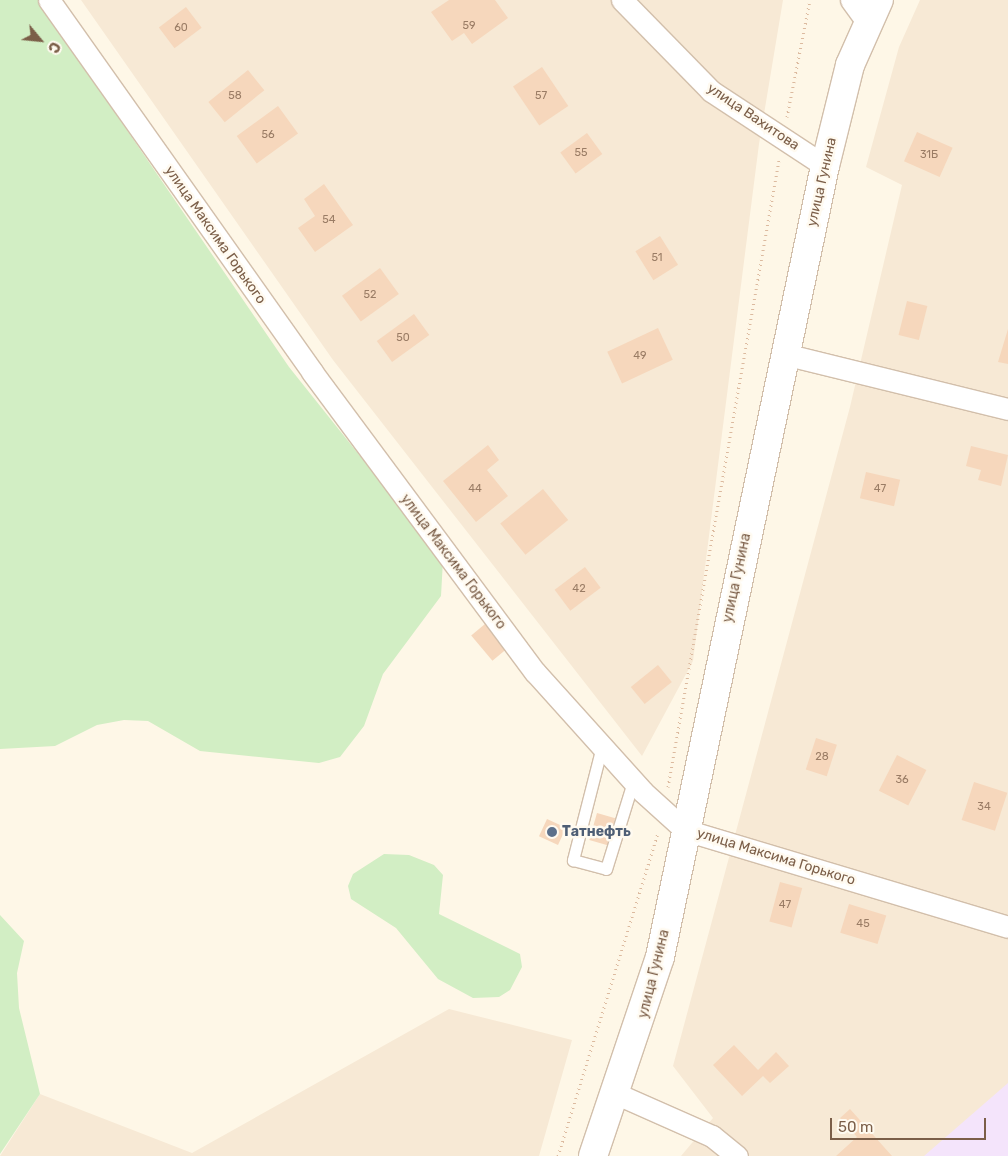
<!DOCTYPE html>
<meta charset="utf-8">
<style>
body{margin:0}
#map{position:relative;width:1008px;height:1156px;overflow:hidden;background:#fef7e7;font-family:Rubik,sans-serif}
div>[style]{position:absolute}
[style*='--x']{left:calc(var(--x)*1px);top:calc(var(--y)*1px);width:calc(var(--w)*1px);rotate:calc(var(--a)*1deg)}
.residential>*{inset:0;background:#f7e9d5}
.education>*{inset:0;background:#f4e4fb}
.green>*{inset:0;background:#d2eec4}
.building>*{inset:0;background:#f6d7bc;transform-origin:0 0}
.path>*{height:3px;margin-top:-1.5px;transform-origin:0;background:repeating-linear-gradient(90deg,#dcba9f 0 1px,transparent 0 5px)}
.roads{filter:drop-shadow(1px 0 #d2bfab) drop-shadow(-1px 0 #d2bfab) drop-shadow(0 1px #d2bfab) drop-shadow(0 -1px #d2bfab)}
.service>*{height:11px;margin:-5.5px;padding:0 5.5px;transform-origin:5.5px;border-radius:5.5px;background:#fff}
.minor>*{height:21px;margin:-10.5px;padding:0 10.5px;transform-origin:10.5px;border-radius:10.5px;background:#fff}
.secondary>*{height:28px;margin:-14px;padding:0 14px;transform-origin:14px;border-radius:14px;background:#fff}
.dots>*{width:14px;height:14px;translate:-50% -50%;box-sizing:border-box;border:2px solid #fffaf0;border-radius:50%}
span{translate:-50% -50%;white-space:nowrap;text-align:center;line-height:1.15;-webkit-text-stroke:5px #fffaf0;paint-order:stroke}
.number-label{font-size:11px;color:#9a7c65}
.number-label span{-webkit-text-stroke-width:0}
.street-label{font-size:14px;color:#7b5e48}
.service-label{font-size:14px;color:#4e5e75;font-weight:700}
.left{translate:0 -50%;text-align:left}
.north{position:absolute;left:15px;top:15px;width:50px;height:50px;-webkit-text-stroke:4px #fffaf0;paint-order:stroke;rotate:118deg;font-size:14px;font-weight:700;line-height:20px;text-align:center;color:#7b5e48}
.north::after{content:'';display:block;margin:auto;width:18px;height:22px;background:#7b5e48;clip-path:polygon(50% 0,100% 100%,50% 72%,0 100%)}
.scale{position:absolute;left:830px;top:1118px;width:156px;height:22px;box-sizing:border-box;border:2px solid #7b5e48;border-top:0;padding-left:6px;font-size:15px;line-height:18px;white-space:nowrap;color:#7b5e48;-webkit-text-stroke:4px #fffaf0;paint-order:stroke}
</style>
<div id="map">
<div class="residential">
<div style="clip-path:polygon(81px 0,783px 0,759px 144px,693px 661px,642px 756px,333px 360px)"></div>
<div style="clip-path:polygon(920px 0,1008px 0,1008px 1156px,681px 1156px,713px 1118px,673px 1066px,850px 407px,902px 185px,866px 167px,899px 47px)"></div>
<div style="clip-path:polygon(449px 1009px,572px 1040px,539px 1156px,0 1156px,40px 1094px,192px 1153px)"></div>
</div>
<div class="education">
<div style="clip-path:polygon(1008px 1083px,1008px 1156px,924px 1156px)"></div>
</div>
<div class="green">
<div style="clip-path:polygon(0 0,38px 0,289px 367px,443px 560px,441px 596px,383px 674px,364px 726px,340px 757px,319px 763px,200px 751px,148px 721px,124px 720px,97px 725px,55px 746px,0 749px)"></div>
<div style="clip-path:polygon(384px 854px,409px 855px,434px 865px,443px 875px,439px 914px,520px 954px,522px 967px,510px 990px,499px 997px,473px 998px,438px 979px,396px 928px,351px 899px,348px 886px,353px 874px)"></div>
<div style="clip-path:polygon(0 915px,24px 941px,17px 973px,19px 1008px,40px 1094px,0 1154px)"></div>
</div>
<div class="building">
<div style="clip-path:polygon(449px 0,495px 0,508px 18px,472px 44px,464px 33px,452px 41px,431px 12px)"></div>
<div style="left:186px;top:7px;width:26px;height:34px;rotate:53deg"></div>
<div style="left:542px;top:67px;width:47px;height:35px;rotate:56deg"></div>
<div style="left:248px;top:70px;width:26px;height:51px;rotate:51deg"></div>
<div style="left:278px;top:106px;width:34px;height:51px;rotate:54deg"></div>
<div style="left:917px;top:132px;width:39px;height:32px;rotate:24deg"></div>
<div style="left:587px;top:133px;width:26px;height:33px;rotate:54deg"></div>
<div style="clip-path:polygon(324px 184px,353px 225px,315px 252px,298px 228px,315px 216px,304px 199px)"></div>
<div style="left:660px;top:236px;width:34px;height:29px;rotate:58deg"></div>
<div style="left:380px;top:268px;width:32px;height:47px;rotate:54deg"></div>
<div style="left:907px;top:301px;width:21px;height:35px;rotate:14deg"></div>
<div style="left:414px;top:314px;width:26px;height:46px;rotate:54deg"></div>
<div style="left:658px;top:328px;width:35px;height:56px;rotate:65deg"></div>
<div style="clip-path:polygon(1008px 329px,1008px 364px,998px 362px)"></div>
<div style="clip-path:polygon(488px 445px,499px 460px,487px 470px,508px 496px,476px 522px,443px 481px)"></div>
<div style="clip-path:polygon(971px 446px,1008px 455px,1001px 486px,978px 480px,981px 470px,966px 466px)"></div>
<div style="left:866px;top:472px;width:35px;height:27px;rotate:13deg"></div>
<div style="left:543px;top:489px;width:40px;height:55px;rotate:51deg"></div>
<div style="left:585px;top:567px;width:26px;height:38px;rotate:53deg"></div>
<div style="left:485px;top:624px;width:33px;height:18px;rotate:50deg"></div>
<div style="left:658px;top:665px;width:22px;height:35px;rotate:51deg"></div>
<div style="left:816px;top:738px;width:22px;height:33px;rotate:18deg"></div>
<div style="left:897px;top:755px;width:33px;height:40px;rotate:27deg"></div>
<div style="left:974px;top:782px;width:35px;height:40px;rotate:18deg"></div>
<div style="left:597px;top:813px;width:19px;height:28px;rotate:16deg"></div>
<div style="left:547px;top:819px;width:21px;height:19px;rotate:25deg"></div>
<div style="left:780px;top:882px;width:23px;height:41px;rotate:15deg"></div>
<div style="left:849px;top:904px;width:39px;height:30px;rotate:17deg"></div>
<div style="clip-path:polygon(734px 1045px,758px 1070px,776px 1052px,789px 1066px,770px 1083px,763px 1076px,742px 1096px,713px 1065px)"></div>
<div style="clip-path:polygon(850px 1109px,892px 1156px,836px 1156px,857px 1137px,840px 1118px)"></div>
</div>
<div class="path">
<div style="--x:787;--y:117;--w:119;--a:-78.9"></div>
<div style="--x:668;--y:787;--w:637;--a:-79.96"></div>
<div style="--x:558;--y:1156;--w:339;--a:-72.8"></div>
</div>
<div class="roads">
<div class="service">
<div style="--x:601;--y:750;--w:114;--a:104.3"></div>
<div style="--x:573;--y:860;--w:34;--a:15"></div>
<div style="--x:606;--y:869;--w:91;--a:-72.8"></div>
</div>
<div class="minor">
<div style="--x:49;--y:0;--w:456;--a:54.7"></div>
<div style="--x:312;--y:372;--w:374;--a:53.4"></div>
<div style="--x:535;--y:672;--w:161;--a:48"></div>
<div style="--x:643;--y:792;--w:57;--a:42.1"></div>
<div style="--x:685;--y:830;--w:337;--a:16.7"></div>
<div style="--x:622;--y:0;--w:127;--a:45.6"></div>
<div style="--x:711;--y:91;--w:136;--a:33.3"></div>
<div style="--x:851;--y:0;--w:27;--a:54"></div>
<div style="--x:784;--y:354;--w:231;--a:13.8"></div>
<div style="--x:617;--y:1094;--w:104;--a:23.9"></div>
<div style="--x:712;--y:1136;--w:32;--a:39"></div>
</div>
<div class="secondary">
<div style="--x:593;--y:1156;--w:210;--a:-71.4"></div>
<div style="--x:660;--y:957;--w:808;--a:-78.22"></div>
<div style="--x:825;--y:166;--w:104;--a:-76.1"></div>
<div style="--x:850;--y:65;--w:71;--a:-66"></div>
</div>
</div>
<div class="dots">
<div style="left:552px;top:832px;background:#5c6f8a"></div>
</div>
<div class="number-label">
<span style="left:469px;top:26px">59</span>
<span style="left:181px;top:28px">60</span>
<span style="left:235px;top:96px">58</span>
<span style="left:541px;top:96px">57</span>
<span style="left:268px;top:135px">56</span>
<span style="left:581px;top:153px">55</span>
<span style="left:929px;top:155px">31Б</span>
<span style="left:329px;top:220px">54</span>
<span style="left:657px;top:258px">51</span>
<span style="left:370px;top:295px">52</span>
<span style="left:403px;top:338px">50</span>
<span style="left:640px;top:356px">49</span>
<span style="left:475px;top:489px">44</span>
<span style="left:880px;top:489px">47</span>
<span style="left:579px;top:589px">42</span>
<span style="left:822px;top:757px">28</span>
<span style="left:902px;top:780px">36</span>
<span style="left:984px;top:807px">34</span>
<span style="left:785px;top:905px">47</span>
<span style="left:863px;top:924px">45</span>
</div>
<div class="street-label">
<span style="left:753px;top:117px;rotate:34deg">улица Вахитова</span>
<span style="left:822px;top:182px;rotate:-77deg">улица Гунина</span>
<span style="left:215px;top:235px;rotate:55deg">улица Максима Горького</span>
<span style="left:453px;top:562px;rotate:53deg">улица Максима Горького</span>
<span style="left:737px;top:578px;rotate:-78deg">улица Гунина</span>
<span style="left:776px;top:857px;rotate:17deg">улица Максима Горького</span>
<span style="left:654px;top:974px;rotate:-76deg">улица Гунина</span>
</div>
<div class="service-label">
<span class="left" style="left:562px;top:832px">Татнефть</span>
</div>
<div class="north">С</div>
<div class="scale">50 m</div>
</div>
